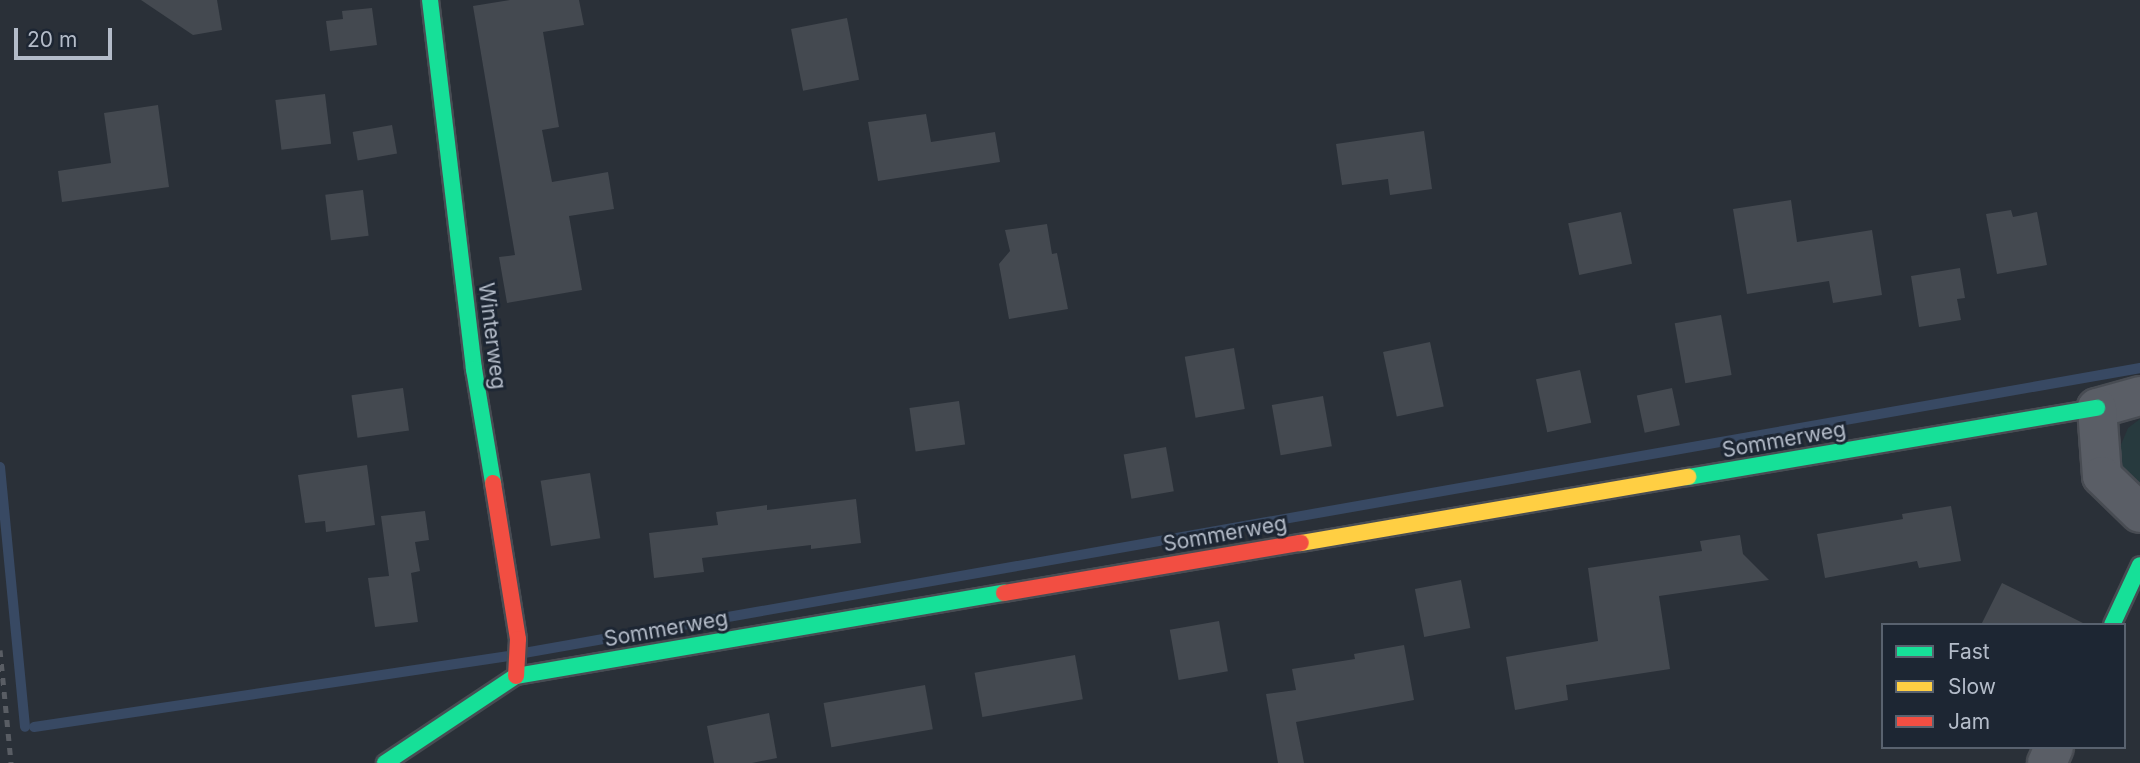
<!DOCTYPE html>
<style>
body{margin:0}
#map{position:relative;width:2140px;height:763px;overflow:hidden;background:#2a3038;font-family:Inter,sans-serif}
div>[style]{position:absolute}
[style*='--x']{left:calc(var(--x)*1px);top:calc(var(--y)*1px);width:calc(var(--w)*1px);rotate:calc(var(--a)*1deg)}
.green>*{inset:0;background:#273a3e}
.stream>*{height:10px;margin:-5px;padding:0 5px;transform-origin:5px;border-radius:5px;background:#384963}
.building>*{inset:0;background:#444950;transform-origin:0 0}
.roads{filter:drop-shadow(2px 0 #484c53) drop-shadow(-2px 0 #484c53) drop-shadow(0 2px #484c53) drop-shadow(0 -2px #484c53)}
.street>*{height:38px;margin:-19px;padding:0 19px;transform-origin:19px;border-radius:19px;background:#5a5e66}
.fast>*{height:16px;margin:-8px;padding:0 8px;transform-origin:8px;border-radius:8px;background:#16e098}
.slow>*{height:16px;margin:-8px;padding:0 8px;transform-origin:8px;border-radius:8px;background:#ffcf43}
.jam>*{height:16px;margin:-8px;padding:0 8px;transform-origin:8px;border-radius:8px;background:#f24e42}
.rail>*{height:5px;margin-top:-2.5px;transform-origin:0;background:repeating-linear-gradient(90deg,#595d64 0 7px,transparent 0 14px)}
span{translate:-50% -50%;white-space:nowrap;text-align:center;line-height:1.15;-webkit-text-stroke:6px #1d2633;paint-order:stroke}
.street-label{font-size:21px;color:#b4bcc9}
.legend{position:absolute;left:1881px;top:623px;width:245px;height:126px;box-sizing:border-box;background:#1d2633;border:2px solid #59626f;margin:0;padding:9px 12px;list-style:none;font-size:21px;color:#b4bcc9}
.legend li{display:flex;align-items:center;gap:14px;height:35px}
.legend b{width:35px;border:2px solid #59626f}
.scale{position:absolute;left:14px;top:28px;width:98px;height:32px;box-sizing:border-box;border:4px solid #b4bcc9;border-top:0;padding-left:9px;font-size:21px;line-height:24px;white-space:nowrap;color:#b4bcc9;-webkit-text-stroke:5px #1d2633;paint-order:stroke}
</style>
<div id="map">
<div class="green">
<div style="clip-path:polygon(2140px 419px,2140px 496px,2120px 471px,2120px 447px,2128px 428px)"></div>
</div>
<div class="stream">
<div style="--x:0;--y:467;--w:261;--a:84.5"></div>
<div style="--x:524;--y:653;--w:1641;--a:-10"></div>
<div style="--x:34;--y:727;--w:480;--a:-8.5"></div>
</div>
<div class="building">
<div style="clip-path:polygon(141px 0,217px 0,222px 30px,193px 35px)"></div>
<div style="clip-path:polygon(510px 0,579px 0,584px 25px,543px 32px,559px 127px,542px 130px,552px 182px,608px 172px,614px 209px,569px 216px,582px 290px,507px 303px,499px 257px,515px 255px,473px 6px)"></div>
<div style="clip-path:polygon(372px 8px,377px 45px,330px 51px,326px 21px,343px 19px,342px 11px)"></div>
<div style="left:847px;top:18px;width:63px;height:57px;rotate:79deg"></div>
<div style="left:325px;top:94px;width:50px;height:50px;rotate:83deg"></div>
<div style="clip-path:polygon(158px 105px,169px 187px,62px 202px,58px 171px,111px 163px,104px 113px)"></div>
<div style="clip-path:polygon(926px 114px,931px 142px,995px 132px,1000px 162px,878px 181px,868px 122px)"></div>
<div style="left:392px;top:125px;width:29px;height:40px;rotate:80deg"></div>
<div style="clip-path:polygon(1424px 131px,1432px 189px,1390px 195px,1388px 179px,1342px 185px,1336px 144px)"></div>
<div style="left:363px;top:190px;width:46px;height:38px;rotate:83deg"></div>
<div style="clip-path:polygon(1791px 200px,1797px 242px,1872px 230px,1882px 295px,1833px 303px,1829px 281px,1747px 294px,1733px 209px)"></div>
<div style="clip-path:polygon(2011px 210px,2013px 217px,2037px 212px,2047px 265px,1997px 274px,1986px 214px)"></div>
<div style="left:1621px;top:212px;width:53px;height:54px;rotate:78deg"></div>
<div style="clip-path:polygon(1047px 224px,1052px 254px,1057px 253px,1068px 309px,1009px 319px,999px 264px,1010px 251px,1005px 230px)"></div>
<div style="clip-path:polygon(1960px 268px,1965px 298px,1957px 299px,1961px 320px,1919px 327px,1911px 276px)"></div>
<div style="left:1721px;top:315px;width:61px;height:47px;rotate:80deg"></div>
<div style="left:1430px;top:342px;width:66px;height:48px;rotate:78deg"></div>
<div style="left:1234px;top:348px;width:62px;height:50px;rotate:80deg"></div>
<div style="left:1580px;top:370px;width:54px;height:45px;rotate:78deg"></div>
<div style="left:403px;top:388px;width:43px;height:52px;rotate:82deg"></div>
<div style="left:1672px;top:388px;width:38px;height:36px;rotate:78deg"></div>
<div style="left:1323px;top:396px;width:51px;height:52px;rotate:80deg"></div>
<div style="left:959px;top:401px;width:44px;height:50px;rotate:82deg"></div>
<div style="left:1166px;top:447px;width:45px;height:43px;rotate:80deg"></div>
<div style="clip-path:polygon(367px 465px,375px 525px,326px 532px,325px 521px,305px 523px,298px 475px)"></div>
<div style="left:590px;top:473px;width:66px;height:50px;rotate:81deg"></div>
<div style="clip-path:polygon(856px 499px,861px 543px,811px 549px,811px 545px,702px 558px,704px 572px,654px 578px,649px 533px,718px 525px,716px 512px,767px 505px,767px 510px)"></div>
<div style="clip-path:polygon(1951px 506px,1961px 561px,1919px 568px,1917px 561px,1825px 578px,1817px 534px,1903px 519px,1902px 514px)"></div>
<div style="clip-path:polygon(425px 511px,429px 540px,415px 542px,420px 571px,411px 573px,418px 622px,375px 627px,368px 578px,389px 576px,381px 516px)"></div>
<div style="clip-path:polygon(1740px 535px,1743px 554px,1769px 580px,1659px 596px,1670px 669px,1566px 685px,1568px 700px,1515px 710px,1506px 657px,1598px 641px,1588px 568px,1702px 551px,1700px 541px)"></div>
<div style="left:1461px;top:580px;width:49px;height:47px;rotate:79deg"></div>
<div style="clip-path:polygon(2002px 583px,2087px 625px,1981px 625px)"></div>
<div style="left:1219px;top:621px;width:51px;height:50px;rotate:80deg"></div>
<div style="clip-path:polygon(1404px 645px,1414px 700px,1296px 722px,1304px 763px,1278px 763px,1266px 694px,1296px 690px,1292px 669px,1355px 659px,1354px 654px)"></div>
<div style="left:1075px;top:655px;width:45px;height:102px;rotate:80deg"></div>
<div style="left:925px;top:685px;width:45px;height:103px;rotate:80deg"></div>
<div style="clip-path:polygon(769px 713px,777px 758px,752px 763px,714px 763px,707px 726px)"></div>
</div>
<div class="roads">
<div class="street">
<div style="--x:2140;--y:396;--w:45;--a:164.4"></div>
<div style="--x:2097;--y:408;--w:68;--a:85.8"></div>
<div style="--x:2102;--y:476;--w:53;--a:44.2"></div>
<div style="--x:2047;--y:763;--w:17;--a:-66"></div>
</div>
<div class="fast">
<div style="--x:430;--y:0;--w:372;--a:83.2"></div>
<div style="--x:474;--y:369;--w:116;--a:80.5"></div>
<div style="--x:1688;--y:477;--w:415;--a:-9.6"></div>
<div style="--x:2112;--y:625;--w:66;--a:-65"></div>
<div style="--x:385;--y:763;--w:157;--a:-33.6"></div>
<div style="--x:516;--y:676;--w:495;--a:-9.7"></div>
</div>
<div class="slow">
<div style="--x:1301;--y:543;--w:393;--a:-9.7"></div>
</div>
<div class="jam">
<div style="--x:493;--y:483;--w:158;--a:80.9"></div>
<div style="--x:518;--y:639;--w:37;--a:93"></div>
<div style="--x:1004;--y:593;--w:301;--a:-9.6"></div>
</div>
</div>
<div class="rail">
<div style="--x:0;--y:650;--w:114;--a:84.4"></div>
</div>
<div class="street-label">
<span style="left:492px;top:336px;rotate:83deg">Winterweg</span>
<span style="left:1784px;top:440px;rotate:-10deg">Sommerweg</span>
<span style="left:1225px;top:534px;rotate:-10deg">Sommerweg</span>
<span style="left:666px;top:629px;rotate:-10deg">Sommerweg</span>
</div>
<ul class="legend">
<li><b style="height:9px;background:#16e098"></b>Fast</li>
<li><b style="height:9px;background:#ffcf43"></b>Slow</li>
<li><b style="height:9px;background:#f24e42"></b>Jam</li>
</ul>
<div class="scale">20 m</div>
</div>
